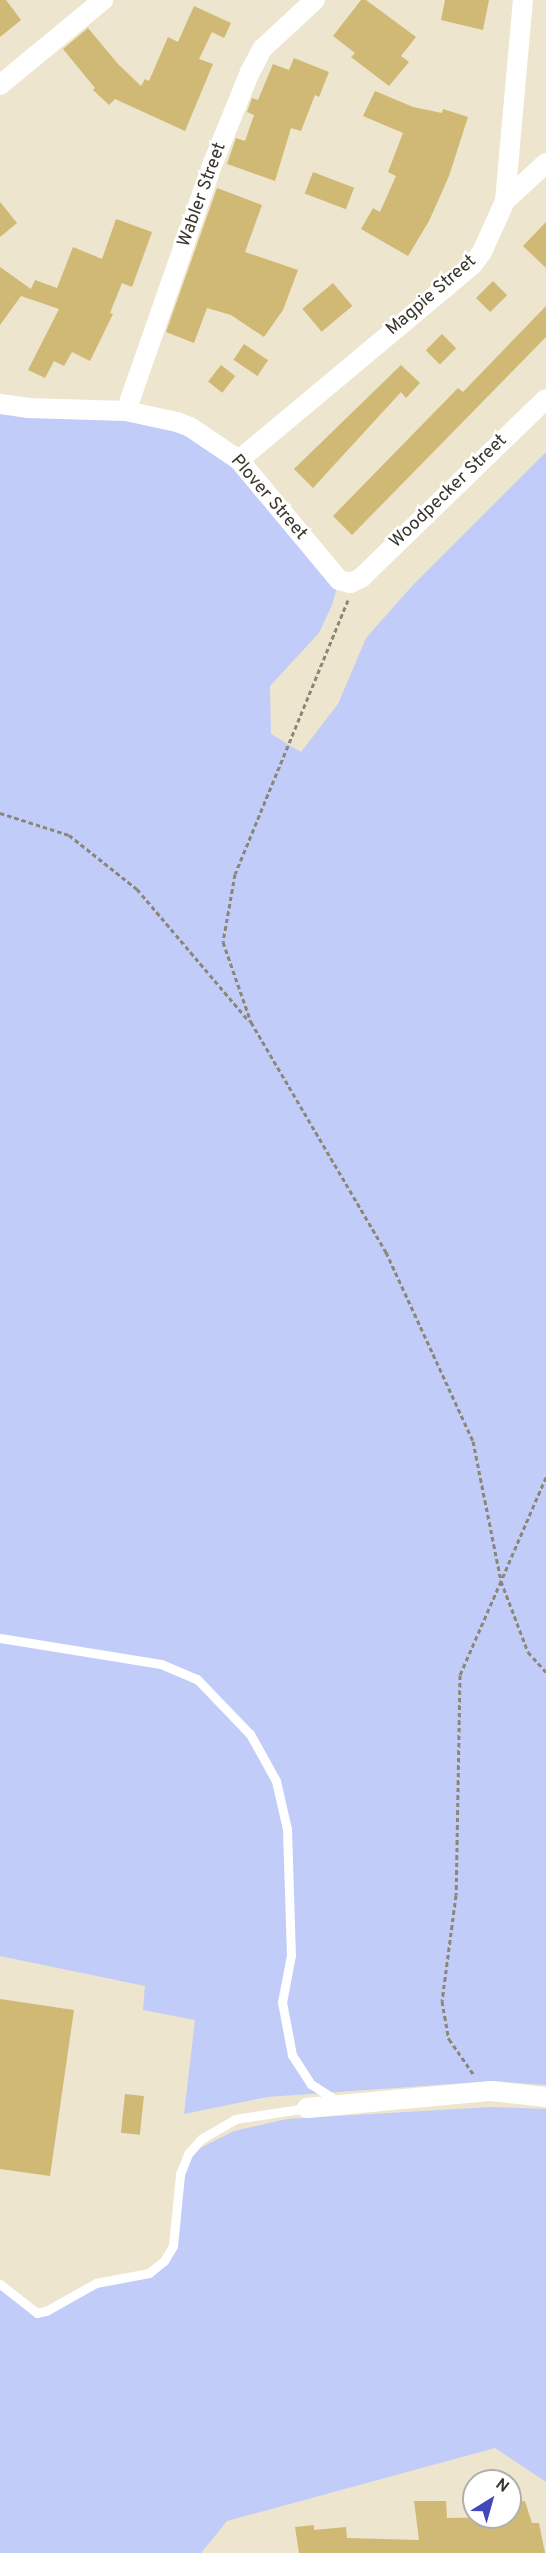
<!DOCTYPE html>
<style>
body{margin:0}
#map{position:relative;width:546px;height:2553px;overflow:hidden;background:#ede5cd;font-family:Overpass,sans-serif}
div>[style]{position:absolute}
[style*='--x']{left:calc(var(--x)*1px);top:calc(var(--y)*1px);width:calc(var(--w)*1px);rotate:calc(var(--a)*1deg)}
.green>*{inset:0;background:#c1ccf9}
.building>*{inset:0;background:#cfb974;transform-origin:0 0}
.path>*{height:3px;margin-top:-1.5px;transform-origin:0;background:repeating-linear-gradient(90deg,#8b8675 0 4.5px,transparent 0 7.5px)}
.lane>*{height:9px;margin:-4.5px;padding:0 4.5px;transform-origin:4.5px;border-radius:4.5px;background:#fff}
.street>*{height:20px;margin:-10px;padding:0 10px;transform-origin:10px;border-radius:10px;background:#fff}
span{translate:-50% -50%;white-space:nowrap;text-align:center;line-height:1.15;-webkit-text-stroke:5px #fff;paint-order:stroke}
.street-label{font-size:18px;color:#39362c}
.north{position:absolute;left:462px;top:2469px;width:60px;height:60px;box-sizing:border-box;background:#fff;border:2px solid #b0afab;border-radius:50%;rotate:37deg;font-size:16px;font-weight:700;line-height:24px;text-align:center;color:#39362c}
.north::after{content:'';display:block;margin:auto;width:21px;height:27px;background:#4048bc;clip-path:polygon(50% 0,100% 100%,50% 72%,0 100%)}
</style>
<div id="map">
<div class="green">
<div style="clip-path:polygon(0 404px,59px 408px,206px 436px,339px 580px,332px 605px,319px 633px,270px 686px,271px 734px,301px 752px,338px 704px,366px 638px,413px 585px,546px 452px,546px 2085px,493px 2081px,267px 2097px,184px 2114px,195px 2020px,143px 2010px,145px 1986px,0 1956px)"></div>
<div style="clip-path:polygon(491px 2107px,546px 2109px,546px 2482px,495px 2448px,227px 2521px,201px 2553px,0 2553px,0 2284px,37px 2313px,96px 2283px,149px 2273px,173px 2246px,178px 2199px,188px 2154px,234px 2131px,287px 2119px)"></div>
</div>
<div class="building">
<div style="clip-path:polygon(0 0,6px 0,21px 20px,0 37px)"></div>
<div style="clip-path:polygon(361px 0,366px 0,416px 37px,401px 56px,409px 62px,389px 86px,351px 57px,355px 53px,333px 36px)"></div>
<div style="clip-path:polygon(445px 0,489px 0,483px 30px,441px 20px)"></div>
<div style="clip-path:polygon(194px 6px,231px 23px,224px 38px,212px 32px,199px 59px,213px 64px,185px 131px,115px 99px,109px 105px,93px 90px,95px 88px,63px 49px,88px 28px,118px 64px,141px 86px,145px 79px,149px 81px,168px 37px,178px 42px)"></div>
<div style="clip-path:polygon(294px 58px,329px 72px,319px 97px,315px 95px,301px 131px,291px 128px,275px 181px,227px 164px,236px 138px,245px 141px,254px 115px,247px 112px,252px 98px,258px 100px,273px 64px,289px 70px)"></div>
<div style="clip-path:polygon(375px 91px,413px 107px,442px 113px,443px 109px,468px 117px,449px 176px,429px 221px,408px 256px,361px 229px,373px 208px,380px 212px,396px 176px,388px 172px,403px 133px,363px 116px)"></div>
<div style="left:313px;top:172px;width:44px;height:23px;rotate:21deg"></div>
<div style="clip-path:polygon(217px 188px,262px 205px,245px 252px,298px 270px,283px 310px,264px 337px,231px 315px,207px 308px,194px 343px,166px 332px)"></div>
<div style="clip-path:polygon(0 202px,17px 223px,0 237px)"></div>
<div style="clip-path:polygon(116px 219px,152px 232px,132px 287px,122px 283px,110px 313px,113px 314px,90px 361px,72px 352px,64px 366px,54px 361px,45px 378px,28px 370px,59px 309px,21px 296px,0 325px,0 267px,31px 289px,35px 280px,57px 288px,73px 247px,102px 259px)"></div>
<div style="clip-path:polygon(546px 222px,546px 268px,523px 246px)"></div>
<div style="left:493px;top:281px;width:20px;height:24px;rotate:45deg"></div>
<div style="left:333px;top:283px;width:30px;height:40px;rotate:50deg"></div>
<div style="clip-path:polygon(546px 306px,546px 337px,352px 535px,333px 516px,458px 388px,463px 392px)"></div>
<div style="left:442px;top:334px;width:20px;height:23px;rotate:45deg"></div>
<div style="left:244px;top:344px;width:29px;height:19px;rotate:34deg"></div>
<div style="left:221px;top:365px;width:18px;height:21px;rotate:38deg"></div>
<div style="clip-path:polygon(401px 365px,420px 383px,406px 398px,401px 392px,313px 488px,294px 469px)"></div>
<div style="clip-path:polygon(0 1999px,74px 2010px,50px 2176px,0 2169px)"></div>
<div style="left:125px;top:2094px;width:19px;height:39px;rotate:6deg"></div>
<div style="clip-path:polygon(414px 2501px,446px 2501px,447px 2518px,510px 2517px,510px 2503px,525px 2501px,532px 2523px,539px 2523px,545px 2553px,299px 2553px,295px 2527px,314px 2525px,314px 2530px,346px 2527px,347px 2538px,419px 2540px)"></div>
</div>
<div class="path">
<div style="--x:348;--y:600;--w:296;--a:112.4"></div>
<div style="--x:235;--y:874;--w:69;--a:100"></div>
<div style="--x:223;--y:942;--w:85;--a:70.7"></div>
<div style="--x:251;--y:1022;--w:267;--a:59.6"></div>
<div style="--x:386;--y:1252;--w:208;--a:65.3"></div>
<div style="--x:473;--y:1441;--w:143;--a:78.7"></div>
<div style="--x:501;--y:1581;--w:103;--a:113.6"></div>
<div style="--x:460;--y:1675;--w:220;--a:91"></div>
<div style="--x:456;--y:1895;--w:107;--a:97.5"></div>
<div style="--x:442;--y:2001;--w:39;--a:80"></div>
<div style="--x:449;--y:2039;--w:44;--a:55.2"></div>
<div style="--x:0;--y:813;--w:72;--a:17.7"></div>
<div style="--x:69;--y:835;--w:87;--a:38.5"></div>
<div style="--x:137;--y:889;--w:173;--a:49.7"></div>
<div style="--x:546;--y:1477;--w:113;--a:113.4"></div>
<div style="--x:501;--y:1581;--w:76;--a:69.2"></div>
<div style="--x:528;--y:1652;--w:27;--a:48"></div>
</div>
<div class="lane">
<div style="--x:0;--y:1638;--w:163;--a:9.2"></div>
<div style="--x:161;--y:1664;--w:39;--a:23"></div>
<div style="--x:197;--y:1679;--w:76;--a:46.1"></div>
<div style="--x:250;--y:1734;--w:54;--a:61"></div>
<div style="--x:276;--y:1781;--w:49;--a:77.1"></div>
<div style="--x:287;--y:1829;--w:126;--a:88.2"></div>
<div style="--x:291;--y:1955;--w:48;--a:100.8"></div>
<div style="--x:282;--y:2002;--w:54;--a:79.3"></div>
<div style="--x:292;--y:2055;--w:35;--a:57"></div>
<div style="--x:311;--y:2084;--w:33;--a:33"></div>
<div style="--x:0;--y:2284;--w:47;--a:38.1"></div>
<div style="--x:37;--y:2313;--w:9;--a:-13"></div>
<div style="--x:46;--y:2311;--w:57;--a:-29.2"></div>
<div style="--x:96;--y:2283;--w:54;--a:-10.7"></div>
<div style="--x:149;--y:2273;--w:19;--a:-39"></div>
<div style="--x:164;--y:2261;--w:17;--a:-59"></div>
<div style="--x:173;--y:2246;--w:72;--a:-84.4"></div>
<div style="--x:180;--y:2174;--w:22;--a:-68"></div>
<div style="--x:188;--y:2154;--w:20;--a:-49"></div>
<div style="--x:201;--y:2139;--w:39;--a:-30"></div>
<div style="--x:235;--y:2119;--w:73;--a:-8.7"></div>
</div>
<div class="street">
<div style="--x:0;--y:85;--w:134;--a:-39.5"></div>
<div style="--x:505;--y:201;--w:56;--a:-42.8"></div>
<div style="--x:0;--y:404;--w:27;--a:8"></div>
<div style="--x:27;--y:408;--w:99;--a:1.7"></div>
<div style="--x:126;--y:411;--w:52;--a:12.2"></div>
<div style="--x:177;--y:422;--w:14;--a:21"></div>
<div style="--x:190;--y:427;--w:59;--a:34"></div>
<div style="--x:239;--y:460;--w:156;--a:50.2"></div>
<div style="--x:339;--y:580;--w:11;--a:15"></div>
<div style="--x:350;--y:583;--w:12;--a:-24"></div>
<div style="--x:361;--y:578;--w:257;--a:-44.1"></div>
<div style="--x:126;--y:411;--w:263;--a:-70.7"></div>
<div style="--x:213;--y:163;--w:98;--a:-67.9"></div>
<div style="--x:250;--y:72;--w:26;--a:-62"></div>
<div style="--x:262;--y:49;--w:72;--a:-42.8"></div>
<div style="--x:239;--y:460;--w:304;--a:-39.9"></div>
<div style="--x:472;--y:265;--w:16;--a:-52"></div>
<div style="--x:482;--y:252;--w:56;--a:-65.7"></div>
<div style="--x:505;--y:201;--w:202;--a:-84.9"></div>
<div style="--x:307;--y:2108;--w:185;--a:-5.3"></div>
<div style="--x:491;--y:2091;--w:55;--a:6.2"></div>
</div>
<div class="street-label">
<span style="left:203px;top:195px;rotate:-70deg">Wabler Street</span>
<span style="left:432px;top:296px;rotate:-41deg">Magpie Street</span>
<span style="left:449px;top:492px;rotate:-44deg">Woodpecker Street</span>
<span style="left:268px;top:498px;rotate:49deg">Plover Street</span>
</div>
<div class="north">N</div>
</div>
